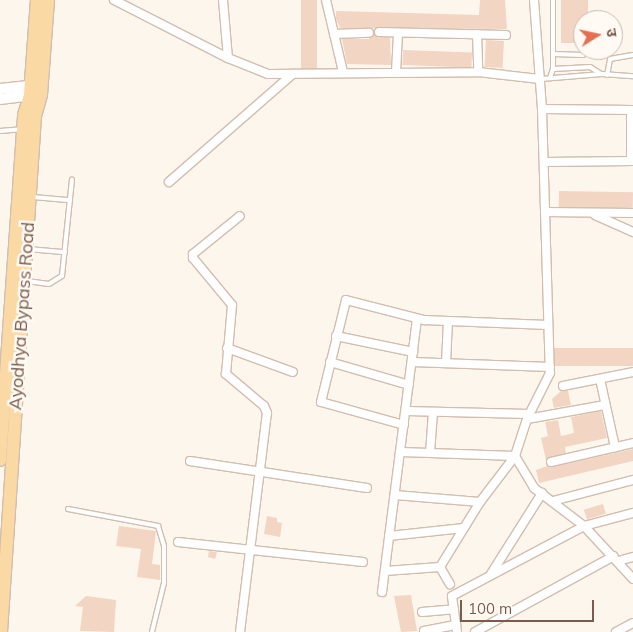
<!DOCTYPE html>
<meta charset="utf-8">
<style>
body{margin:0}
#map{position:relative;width:633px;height:632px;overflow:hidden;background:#fdf6ec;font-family:Mulish,"Noto Sans Devanagari",sans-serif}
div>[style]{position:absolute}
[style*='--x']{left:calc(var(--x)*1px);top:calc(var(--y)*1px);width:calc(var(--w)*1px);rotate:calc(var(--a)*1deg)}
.building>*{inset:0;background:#f3d5c3;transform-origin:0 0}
.roads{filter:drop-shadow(1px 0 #d1beb0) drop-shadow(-1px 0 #d1beb0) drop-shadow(0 1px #d1beb0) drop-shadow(0 -1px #d1beb0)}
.service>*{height:4px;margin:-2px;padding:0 2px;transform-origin:2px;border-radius:2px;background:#fff}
.minor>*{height:8px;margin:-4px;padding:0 4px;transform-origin:4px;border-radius:4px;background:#fff}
.tertiary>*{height:10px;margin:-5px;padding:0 5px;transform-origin:5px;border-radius:5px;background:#fff}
.primary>*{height:12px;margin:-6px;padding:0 6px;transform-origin:6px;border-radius:6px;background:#fbd9a5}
span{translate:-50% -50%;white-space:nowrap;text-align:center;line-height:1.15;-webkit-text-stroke:5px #fffaf3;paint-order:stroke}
.street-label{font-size:18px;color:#7a5c4d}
.north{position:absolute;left:573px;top:10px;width:50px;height:50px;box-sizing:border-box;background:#fffaf3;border:1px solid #cabbb1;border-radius:50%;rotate:80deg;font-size:14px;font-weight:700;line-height:20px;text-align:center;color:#7a5c4d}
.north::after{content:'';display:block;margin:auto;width:18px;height:22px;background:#e76f51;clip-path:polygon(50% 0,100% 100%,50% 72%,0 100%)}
.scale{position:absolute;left:460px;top:600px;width:134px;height:22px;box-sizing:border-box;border:2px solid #7a5c4d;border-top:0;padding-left:6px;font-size:15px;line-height:18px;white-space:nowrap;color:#7a5c4d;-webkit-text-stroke:4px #fffaf3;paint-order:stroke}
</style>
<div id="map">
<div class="building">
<div style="left:301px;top:0;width:16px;height:70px"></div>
<div style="clip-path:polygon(480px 0,505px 0,507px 29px,340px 28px,336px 19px,336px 11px,479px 15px)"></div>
<div style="clip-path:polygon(561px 0,588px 0,588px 20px,583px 20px,583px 43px,561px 43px)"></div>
<div style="clip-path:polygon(374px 35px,390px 38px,391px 65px,347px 64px,342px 39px,369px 39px)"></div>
<div style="left:486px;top:40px;width:18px;height:27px;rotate:3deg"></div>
<div style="left:403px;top:50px;width:69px;height:15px;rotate:2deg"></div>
<div style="left:559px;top:191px;width:74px;height:16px;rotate:1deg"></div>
<div style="left:633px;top:348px;width:18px;height:80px;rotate:90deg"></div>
<div style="clip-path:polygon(561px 391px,568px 391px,571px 405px,554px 408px,552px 399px)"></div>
<div style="clip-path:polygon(601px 411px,607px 438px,565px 447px,566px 453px,546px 460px,541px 438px,548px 436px,545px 422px,558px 420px,561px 436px,574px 433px,571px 417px)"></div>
<div style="clip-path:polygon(633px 449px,633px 461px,539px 483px,536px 470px,547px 466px,552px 467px)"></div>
<div style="left:603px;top:504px;width:10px;height:20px;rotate:73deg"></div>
<div style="clip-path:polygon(267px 516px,277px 518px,277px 522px,282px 523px,280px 537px,264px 534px)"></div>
<div style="clip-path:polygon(119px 526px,156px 531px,152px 564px,160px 565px,160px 580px,137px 577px,141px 549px,116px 546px)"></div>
<div style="clip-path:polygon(209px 551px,217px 552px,215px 559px,208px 557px)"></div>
<div style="clip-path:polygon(411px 595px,417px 631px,401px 632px,394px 596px)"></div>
<div style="clip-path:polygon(86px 596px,116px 600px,114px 632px,80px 631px,83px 607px,75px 606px)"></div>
</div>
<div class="roads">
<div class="service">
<div style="--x:553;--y:54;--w:30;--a:2"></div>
<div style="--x:553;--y:69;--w:37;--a:-3"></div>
<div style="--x:590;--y:67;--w:13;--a:32"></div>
<div style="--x:607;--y:75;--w:16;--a:-79"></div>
<div style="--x:610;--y:59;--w:23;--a:-10"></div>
<div style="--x:550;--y:78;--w:9;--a:-72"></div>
<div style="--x:553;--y:69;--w:69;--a:-90"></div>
<div style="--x:541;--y:79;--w:61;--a:-4.7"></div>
<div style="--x:602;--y:74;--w:31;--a:4"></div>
<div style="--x:0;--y:131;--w:21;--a:-5"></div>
<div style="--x:33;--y:197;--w:37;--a:5"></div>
<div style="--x:28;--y:249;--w:37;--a:5"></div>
<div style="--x:27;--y:281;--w:22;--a:8"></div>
<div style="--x:49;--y:284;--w:15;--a:-32"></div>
<div style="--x:62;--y:276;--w:97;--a:-84.1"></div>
<div style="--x:68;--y:509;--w:92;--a:10.7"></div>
<div style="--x:158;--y:526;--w:21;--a:73"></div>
<div style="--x:164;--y:546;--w:37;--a:90"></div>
<div style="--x:164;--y:583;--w:50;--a:103.8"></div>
</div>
<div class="minor">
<div style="--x:114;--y:0;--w:128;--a:27"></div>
<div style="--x:228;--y:58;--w:43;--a:21.8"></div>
<div style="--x:268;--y:74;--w:210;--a:-0.5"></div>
<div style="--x:478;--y:72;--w:62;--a:6.4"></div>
<div style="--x:223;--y:0;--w:58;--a:85.1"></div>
<div style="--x:326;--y:0;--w:74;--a:76.7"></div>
<div style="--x:534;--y:0;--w:109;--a:85.8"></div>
<div style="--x:542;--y:109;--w:264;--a:88.3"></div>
<div style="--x:550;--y:373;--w:51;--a:116.6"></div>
<div style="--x:527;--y:419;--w:39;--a:108"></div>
<div style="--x:515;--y:456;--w:37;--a:59"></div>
<div style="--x:534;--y:488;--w:63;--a:37.2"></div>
<div style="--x:584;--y:526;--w:72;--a:47.2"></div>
<div style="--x:379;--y:32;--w:127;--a:1.4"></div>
<div style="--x:334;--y:34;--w:35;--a:-2"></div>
<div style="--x:477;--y:34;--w:38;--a:88"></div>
<div style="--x:396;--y:72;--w:39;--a:-87"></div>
<div style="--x:542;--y:109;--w:91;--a:0.6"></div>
<div style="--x:631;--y:161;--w:51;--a:-90"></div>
<div style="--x:544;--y:162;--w:89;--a:-0.6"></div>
<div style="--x:169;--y:182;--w:164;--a:-41.1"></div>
<div style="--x:545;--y:212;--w:88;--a:0.7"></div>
<div style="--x:595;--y:215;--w:42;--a:24.1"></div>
<div style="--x:336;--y:336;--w:79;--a:11.7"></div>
<div style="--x:227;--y:348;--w:70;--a:20"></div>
<div style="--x:330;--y:362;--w:82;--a:16.2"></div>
<div style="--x:412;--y:362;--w:138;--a:2.1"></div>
<div style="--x:446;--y:363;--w:42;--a:-87.3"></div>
<div style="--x:600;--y:379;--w:70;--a:77.6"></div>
<div style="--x:563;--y:386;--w:71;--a:-11.3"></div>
<div style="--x:406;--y:411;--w:123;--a:1.4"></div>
<div style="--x:527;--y:419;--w:79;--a:-10.2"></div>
<div style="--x:404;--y:425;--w:86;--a:-164.5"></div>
<div style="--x:321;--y:402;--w:105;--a:-76.2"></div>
<div style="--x:346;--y:300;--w:81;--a:14.4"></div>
<div style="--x:424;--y:320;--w:124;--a:2.3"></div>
<div style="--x:401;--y:452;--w:114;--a:2"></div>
<div style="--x:430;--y:453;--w:41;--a:-85.8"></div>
<div style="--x:190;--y:461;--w:179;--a:8.7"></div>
<div style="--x:551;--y:462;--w:84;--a:-13"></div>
<div style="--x:395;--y:495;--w:85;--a:4.7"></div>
<div style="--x:553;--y:501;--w:83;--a:-14.7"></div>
<div style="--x:389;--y:536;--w:75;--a:-6.1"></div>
<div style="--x:178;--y:542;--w:186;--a:6.2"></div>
<div style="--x:618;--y:561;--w:16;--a:-15"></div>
<div style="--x:440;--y:567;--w:20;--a:60"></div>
<div style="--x:385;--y:571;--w:55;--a:-4.2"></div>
<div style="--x:440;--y:567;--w:76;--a:-58.4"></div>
<div style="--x:480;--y:502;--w:58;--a:-52.7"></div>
<div style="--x:491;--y:574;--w:96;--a:-57.8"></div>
<div style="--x:382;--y:592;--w:275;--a:-82.7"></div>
<div style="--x:422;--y:612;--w:32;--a:-5"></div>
<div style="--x:424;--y:631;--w:33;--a:-11"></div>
<div style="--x:240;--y:632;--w:221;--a:-83"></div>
<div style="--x:267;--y:413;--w:8;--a:-113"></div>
<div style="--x:264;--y:406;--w:50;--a:-139.9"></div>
<div style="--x:226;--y:374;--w:69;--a:-85"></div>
<div style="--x:232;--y:305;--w:61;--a:-129.7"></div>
<div style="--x:193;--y:258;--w:4;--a:-90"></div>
<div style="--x:193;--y:254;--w:60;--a:-39"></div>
<div style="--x:457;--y:632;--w:36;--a:-98"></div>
<div style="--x:452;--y:596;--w:149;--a:-27.9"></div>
<div style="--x:584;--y:526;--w:51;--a:-14.9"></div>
<div style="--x:475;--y:632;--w:158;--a:-28.7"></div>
<div style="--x:616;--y:632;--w:19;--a:-28"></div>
</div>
<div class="tertiary">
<div style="--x:0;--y:89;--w:36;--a:-6"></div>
<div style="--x:0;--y:99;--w:35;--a:-7"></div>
</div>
<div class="primary">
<div style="--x:0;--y:460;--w:346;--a:-86"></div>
<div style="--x:24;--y:115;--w:21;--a:-73"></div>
<div style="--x:30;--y:95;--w:95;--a:-85.8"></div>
<div style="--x:1;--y:632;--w:517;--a:-86.23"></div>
<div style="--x:35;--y:116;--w:22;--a:-74"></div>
<div style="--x:41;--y:95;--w:95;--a:-85.8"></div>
</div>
</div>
<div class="street-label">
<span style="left:22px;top:316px;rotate:-86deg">Ayodhya Bypass Road</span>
</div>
<div class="north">उ</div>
<div class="scale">100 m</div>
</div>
